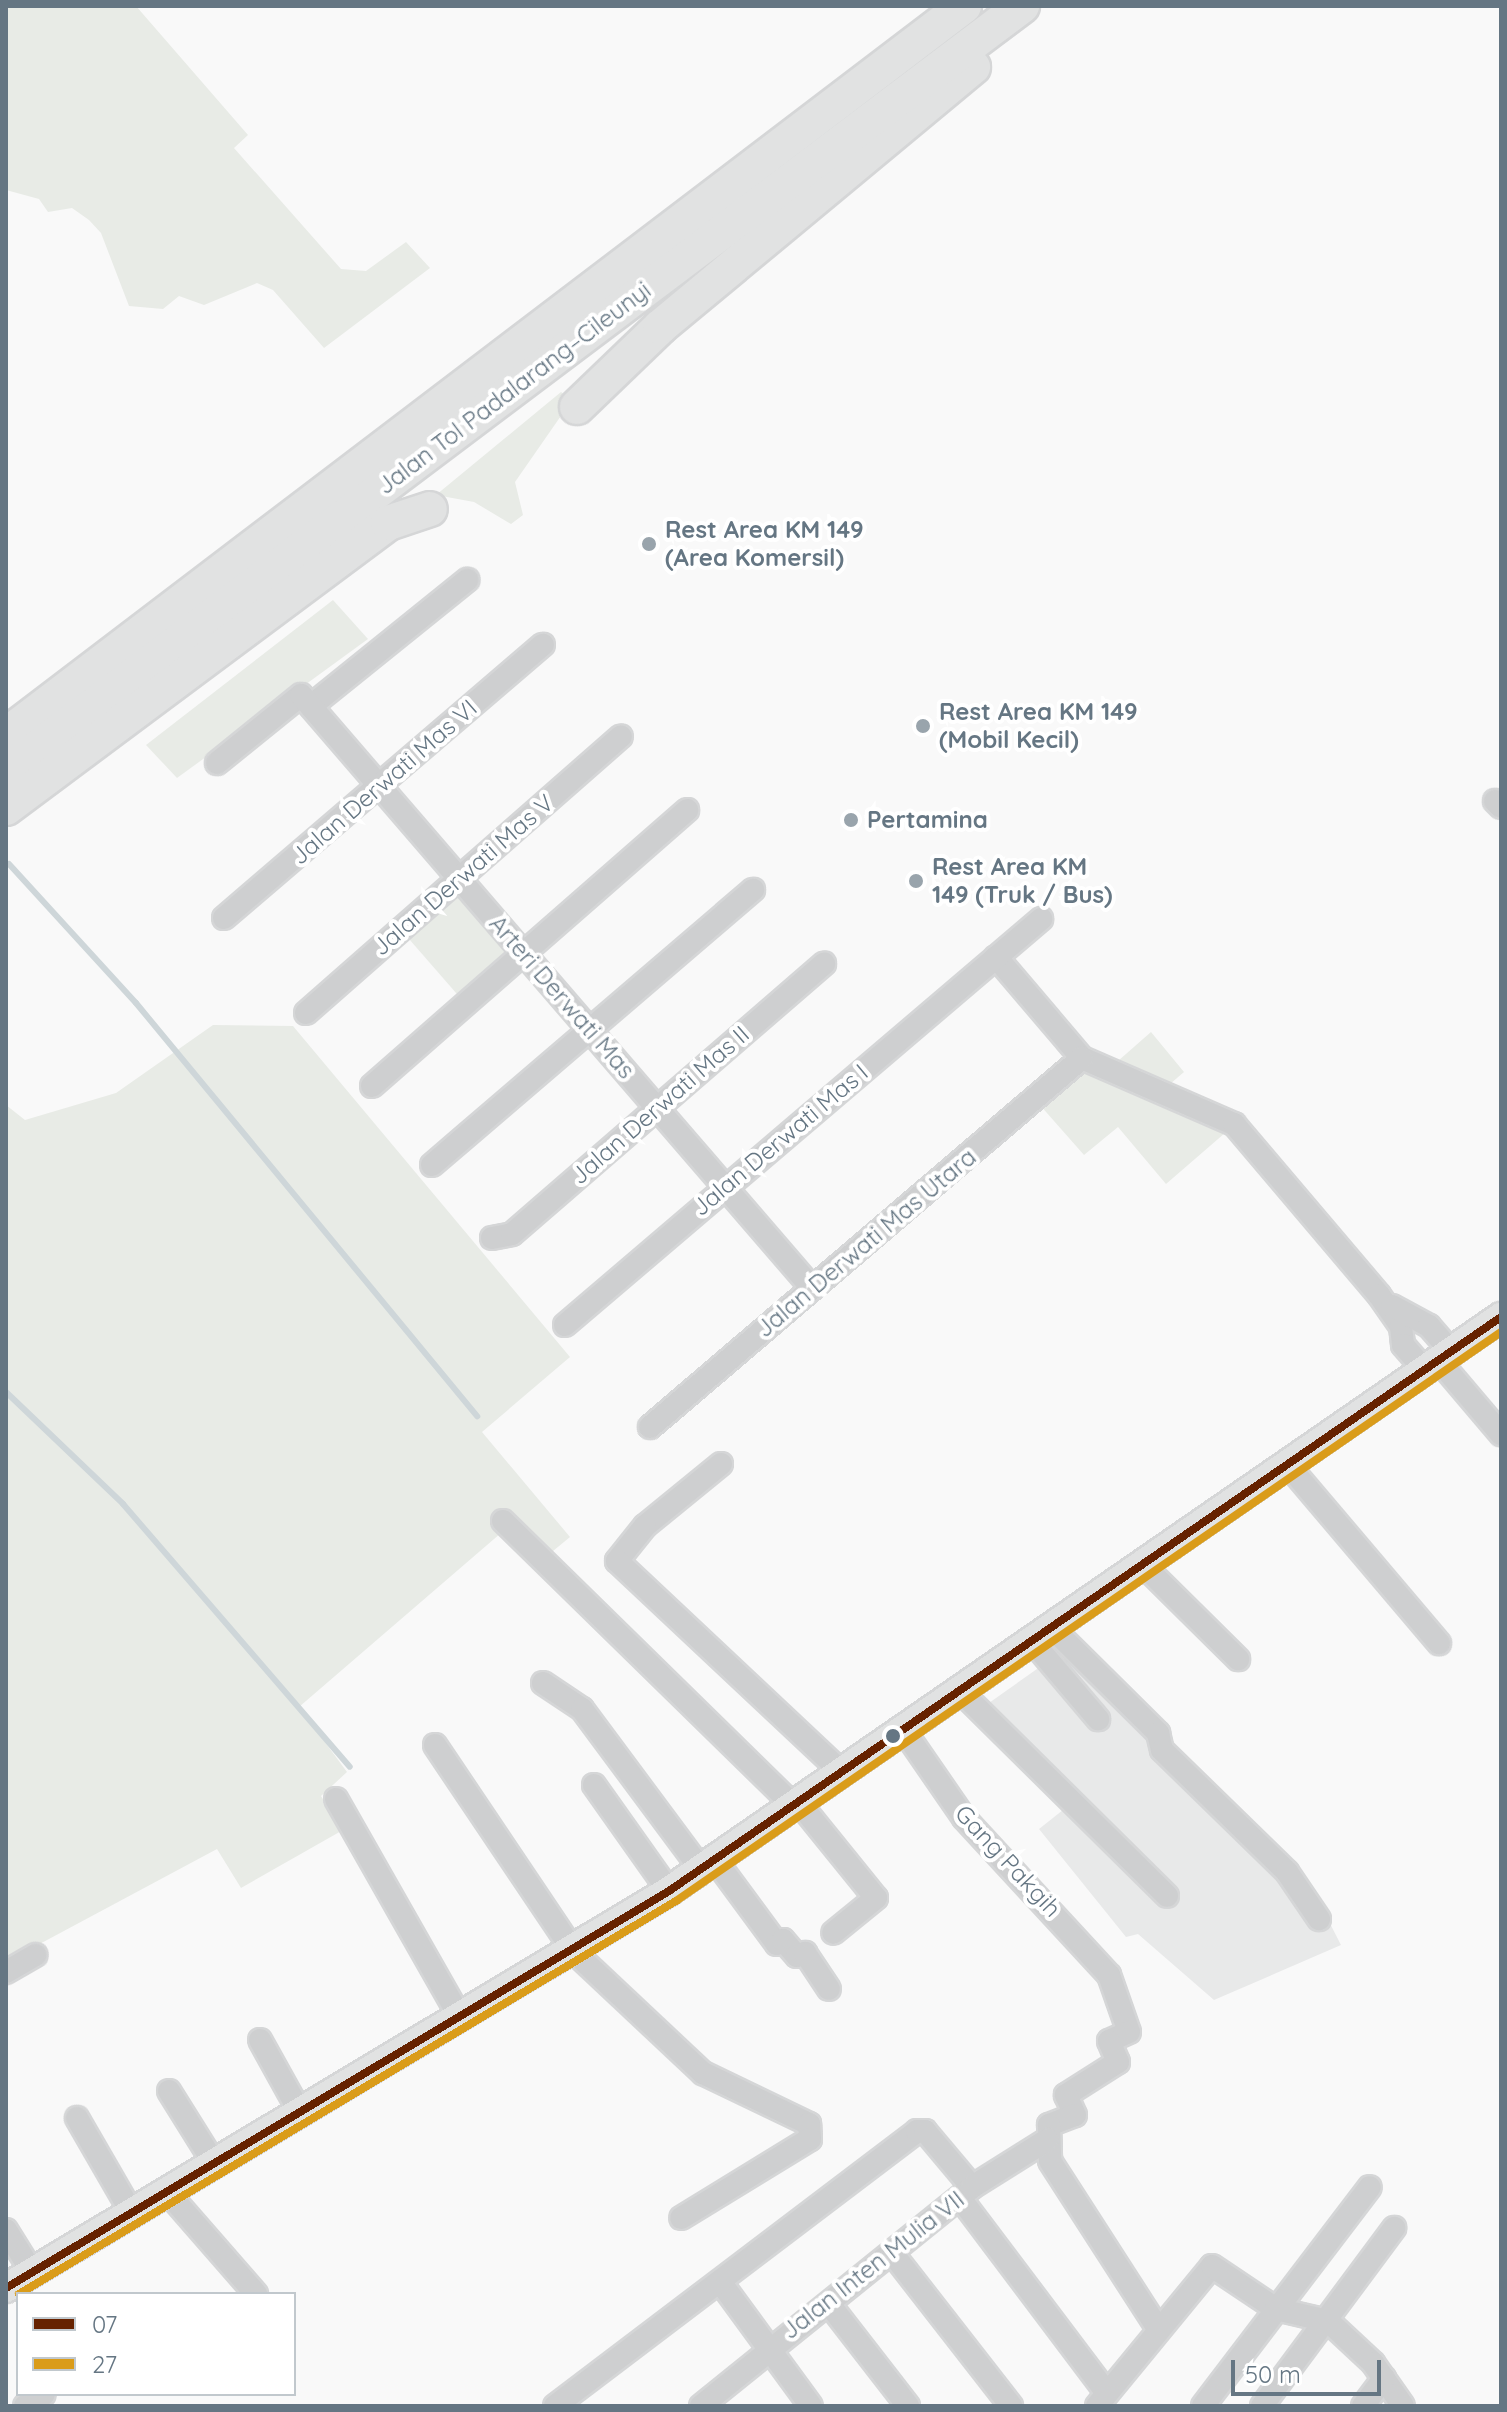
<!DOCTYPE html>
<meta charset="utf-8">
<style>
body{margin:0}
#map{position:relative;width:1507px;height:2412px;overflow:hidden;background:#f9f9f9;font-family:Quicksand,sans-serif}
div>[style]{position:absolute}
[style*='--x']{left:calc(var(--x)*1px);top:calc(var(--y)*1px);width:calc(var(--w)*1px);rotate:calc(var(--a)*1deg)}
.built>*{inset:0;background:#e8e9e9}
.green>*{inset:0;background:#e8ebe6;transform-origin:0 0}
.stream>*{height:6px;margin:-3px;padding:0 3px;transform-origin:3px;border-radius:3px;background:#ced6d9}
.roads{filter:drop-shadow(2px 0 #d5d6d7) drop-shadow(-2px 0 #d5d6d7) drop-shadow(0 2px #d5d6d7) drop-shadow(0 -2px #d5d6d7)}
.minor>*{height:22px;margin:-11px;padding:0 11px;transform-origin:11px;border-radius:11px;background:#cecfd0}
.major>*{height:28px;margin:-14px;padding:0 14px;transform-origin:14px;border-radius:14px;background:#e1e2e2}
.highway>*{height:34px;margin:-17px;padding:0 17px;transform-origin:17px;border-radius:17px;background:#e1e2e2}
.bus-1>*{height:8px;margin:-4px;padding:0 4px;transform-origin:4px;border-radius:4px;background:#620}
.bus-2>*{height:8px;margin:-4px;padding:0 4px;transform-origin:4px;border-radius:4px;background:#da9c1a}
.dots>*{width:22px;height:22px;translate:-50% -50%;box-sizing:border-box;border:4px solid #fff;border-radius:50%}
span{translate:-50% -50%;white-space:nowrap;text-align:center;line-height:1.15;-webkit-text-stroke:8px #fff;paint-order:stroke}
.street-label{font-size:24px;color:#657683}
.poi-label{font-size:24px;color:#657683;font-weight:700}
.left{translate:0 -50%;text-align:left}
.frame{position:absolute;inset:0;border:8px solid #657683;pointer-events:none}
.legend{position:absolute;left:16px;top:2292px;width:280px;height:104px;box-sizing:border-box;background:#fff;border:2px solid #c1c8cd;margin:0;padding:10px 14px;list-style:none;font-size:24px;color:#657683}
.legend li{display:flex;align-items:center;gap:16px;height:40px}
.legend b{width:40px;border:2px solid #c1c8cd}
.scale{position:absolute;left:1231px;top:2360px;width:150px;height:36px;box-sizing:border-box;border:4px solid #657683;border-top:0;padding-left:10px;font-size:24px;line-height:28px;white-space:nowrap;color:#657683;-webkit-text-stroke:6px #fff;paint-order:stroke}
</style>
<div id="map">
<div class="built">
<div style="clip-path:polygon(1071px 1645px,1319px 1902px,1341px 1945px,1214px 2000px,1138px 1934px,1126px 1937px,1039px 1829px,1068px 1806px,979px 1710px)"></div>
</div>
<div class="green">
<div style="clip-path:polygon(6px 6px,136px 6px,248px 135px,234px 148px,341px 269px,366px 271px,406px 242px,430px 268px,324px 348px,273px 290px,257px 283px,204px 305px,179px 296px,163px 309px,129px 306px,101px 233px,89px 220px,72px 208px,48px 212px,39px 199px,6px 190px)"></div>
<div style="clip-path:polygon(561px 392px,572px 400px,515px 482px,523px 515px,511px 524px,474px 502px,436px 495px)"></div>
<div style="clip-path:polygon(333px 600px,368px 639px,177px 778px,146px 745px)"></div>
<div style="left:457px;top:892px;width:79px;height:67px;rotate:49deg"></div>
<div style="clip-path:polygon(213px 1025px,293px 1026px,570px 1357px,482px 1432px,570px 1537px,547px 1556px,515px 1521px,299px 1707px,347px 1772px,321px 1796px,343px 1830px,241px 1888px,217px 1849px,6px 1962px,6px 1105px,25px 1120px,116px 1093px)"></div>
<div style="clip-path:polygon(1151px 1032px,1184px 1072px,1170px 1084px,1169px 1108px,1225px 1133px,1166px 1184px,1118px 1127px,1084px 1155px,1039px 1104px,1082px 1067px,1102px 1075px)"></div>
</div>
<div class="stream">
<div style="--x:9;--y:864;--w:188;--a:47.6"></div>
<div style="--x:136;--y:1003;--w:536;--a:50.45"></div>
<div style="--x:6;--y:1392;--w:162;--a:43.7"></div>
<div style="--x:123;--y:1504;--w:347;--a:49.2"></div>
</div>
<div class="roads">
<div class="minor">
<div style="--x:311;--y:706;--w:201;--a:-38.9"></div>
<div style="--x:217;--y:763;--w:108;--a:-39"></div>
<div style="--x:301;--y:695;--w:783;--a:49.25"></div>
<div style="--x:1495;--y:801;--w:8;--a:45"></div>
<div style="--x:224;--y:918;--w:420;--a:-40.6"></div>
<div style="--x:996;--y:957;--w:133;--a:49.6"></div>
<div style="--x:1082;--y:1058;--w:166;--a:23.5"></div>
<div style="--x:1234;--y:1124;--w:224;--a:49.7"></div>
<div style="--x:1379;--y:1295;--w:38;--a:55"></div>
<div style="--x:1401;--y:1326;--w:19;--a:84"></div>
<div style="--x:1403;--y:1345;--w:35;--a:49"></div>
<div style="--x:306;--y:1013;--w:419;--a:-41.3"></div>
<div style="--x:372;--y:1086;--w:419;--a:-41.2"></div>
<div style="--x:432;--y:1165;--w:423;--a:-40.6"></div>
<div style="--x:492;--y:1238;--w:20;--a:-11"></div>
<div style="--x:512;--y:1234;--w:413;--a:-40.9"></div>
<div style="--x:1392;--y:1306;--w:42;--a:28.4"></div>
<div style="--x:1429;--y:1326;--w:35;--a:49"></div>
<div style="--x:565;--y:1325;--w:626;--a:-40.46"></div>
<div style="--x:1439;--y:1361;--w:96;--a:49.7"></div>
<div style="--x:650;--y:1427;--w:568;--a:-40.5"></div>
<div style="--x:721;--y:1464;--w:98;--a:140.8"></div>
<div style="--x:645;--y:1526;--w:45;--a:128.7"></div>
<div style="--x:617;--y:1561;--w:307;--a:43.2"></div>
<div style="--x:1287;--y:1464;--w:235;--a:49.7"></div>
<div style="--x:503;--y:1521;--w:407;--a:44.4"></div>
<div style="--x:1143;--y:1565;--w:134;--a:44.7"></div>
<div style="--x:1051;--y:1627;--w:151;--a:44.7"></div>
<div style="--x:1158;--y:1733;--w:17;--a:77"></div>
<div style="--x:1162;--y:1750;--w:175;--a:44.3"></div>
<div style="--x:1287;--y:1872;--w:57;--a:55.8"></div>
<div style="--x:1031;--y:1640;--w:104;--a:49.7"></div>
<div style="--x:543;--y:1683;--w:47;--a:33.7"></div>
<div style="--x:582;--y:1709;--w:199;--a:53.4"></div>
<div style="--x:958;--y:1689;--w:294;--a:44.7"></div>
<div style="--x:902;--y:1728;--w:109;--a:55.4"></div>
<div style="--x:964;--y:1818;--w:214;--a:47.3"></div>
<div style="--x:1109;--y:1975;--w:60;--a:70.7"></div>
<div style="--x:1129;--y:2032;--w:22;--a:156"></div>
<div style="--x:1109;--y:2041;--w:23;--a:67"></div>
<div style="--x:1118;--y:2062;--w:62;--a:147.6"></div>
<div style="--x:1066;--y:2095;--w:22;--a:66"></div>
<div style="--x:1075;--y:2115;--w:28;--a:159"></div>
<div style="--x:1049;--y:2125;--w:36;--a:88"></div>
<div style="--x:1050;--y:2161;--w:197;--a:57.2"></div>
<div style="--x:435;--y:1745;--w:249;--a:56.1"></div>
<div style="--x:574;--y:1952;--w:177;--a:43.2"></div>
<div style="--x:703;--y:2073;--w:118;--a:25.7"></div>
<div style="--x:809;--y:2124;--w:15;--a:86"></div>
<div style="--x:810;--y:2139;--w:151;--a:148.5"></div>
<div style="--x:594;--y:1785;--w:130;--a:54.7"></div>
<div style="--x:336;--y:1799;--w:253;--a:60.4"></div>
<div style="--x:799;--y:1803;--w:122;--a:51"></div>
<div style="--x:876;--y:1898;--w:55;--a:140.9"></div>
<div style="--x:715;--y:1860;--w:104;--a:53.6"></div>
<div style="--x:777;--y:1944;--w:7;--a:-34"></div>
<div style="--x:783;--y:1940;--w:21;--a:49"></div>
<div style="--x:797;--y:1956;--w:9;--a:-21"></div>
<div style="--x:805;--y:1953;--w:43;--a:56.3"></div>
<div style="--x:6;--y:1972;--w:34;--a:-30"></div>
<div style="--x:260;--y:2040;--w:85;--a:61"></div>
<div style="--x:169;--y:2091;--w:85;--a:58"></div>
<div style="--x:77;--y:2118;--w:112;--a:60"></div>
<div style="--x:168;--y:2193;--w:134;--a:48.9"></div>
<div style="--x:960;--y:2198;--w:243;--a:53"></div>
<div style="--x:6;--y:2230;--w:49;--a:58.2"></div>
<div style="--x:892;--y:2253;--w:194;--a:52.1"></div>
<div style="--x:721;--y:2283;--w:152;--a:53.8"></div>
<div style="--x:829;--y:2304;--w:129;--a:52.2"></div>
<div style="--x:25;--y:2406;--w:22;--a:-32"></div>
<div style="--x:555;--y:2406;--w:455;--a:-37.2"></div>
<div style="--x:917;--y:2131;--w:8;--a:0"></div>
<div style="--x:925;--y:2131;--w:73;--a:50"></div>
<div style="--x:701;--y:2406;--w:348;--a:-38.9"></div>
<div style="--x:972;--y:2187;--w:89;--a:-32.1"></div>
<div style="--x:1097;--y:2406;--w:181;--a:-50.6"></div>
<div style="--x:1212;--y:2266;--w:77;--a:33.9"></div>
<div style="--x:1276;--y:2309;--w:53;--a:13"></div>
<div style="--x:1328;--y:2321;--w:62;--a:43"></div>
<div style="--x:1373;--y:2363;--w:52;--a:55.1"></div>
<div style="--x:1203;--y:2406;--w:275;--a:-52.7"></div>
<div style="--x:1262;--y:2406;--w:222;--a:-53.4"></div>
<div style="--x:1363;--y:2406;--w:35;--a:-53"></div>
</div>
<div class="major">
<div style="--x:6;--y:2288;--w:773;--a:-30.91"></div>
<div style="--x:669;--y:1891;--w:1011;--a:-34.6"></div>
</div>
<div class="highway">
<div style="--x:577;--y:407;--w:115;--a:-43.9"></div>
<div style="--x:660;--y:327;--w:407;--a:-39.7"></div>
<div style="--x:6;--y:735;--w:1204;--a:-37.27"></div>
<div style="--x:6;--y:771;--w:1272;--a:-36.98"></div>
<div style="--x:6;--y:808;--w:477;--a:-36.7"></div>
<div style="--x:388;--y:523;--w:44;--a:-18.4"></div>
</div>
</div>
<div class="bus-1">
<div style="--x:6;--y:2288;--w:773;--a:-30.91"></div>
<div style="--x:669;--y:1891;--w:1011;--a:-34.6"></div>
</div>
<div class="bus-2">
<div style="--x:19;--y:2294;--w:766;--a:-30.89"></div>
<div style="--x:676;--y:1901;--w:1002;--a:-34.59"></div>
</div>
<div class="dots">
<div style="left:649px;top:544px;background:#99a4ac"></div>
<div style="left:923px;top:726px;background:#99a4ac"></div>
<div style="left:851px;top:820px;background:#99a4ac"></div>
<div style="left:916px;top:881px;background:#99a4ac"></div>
<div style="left:893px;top:1736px;background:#657683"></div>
</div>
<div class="street-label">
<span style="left:514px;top:388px;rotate:-37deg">Jalan Tol Padalarang–Cileunyi</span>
<span style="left:384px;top:782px;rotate:-41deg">Jalan Derwati Mas VI</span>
<span style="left:463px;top:875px;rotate:-41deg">Jalan Derwati Mas V</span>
<span style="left:562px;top:997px;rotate:49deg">Arteri Derwati Mas</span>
<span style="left:660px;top:1105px;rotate:-41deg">Jalan Derwati Mas II</span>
<span style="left:780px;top:1140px;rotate:-40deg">Jalan Derwati Mas I</span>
<span style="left:866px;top:1243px;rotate:-40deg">Jalan Derwati Mas Utara</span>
<span style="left:1008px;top:1861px;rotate:47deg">Gang Pakgih</span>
<span style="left:873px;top:2265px;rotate:-38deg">Jalan Inten Mulia VII</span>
</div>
<div class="poi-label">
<span class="left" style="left:665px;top:544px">Rest Area KM 149<br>(Area Komersil)</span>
<span class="left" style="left:939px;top:726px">Rest Area KM 149<br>(Mobil Kecil)</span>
<span class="left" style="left:867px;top:820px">Pertamina</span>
<span class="left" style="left:932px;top:881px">Rest Area KM<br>149 (Truk / Bus)</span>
</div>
<div class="frame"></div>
<ul class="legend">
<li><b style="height:10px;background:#620"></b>07</li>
<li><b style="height:10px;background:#da9c1a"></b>27</li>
</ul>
<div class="scale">50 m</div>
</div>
